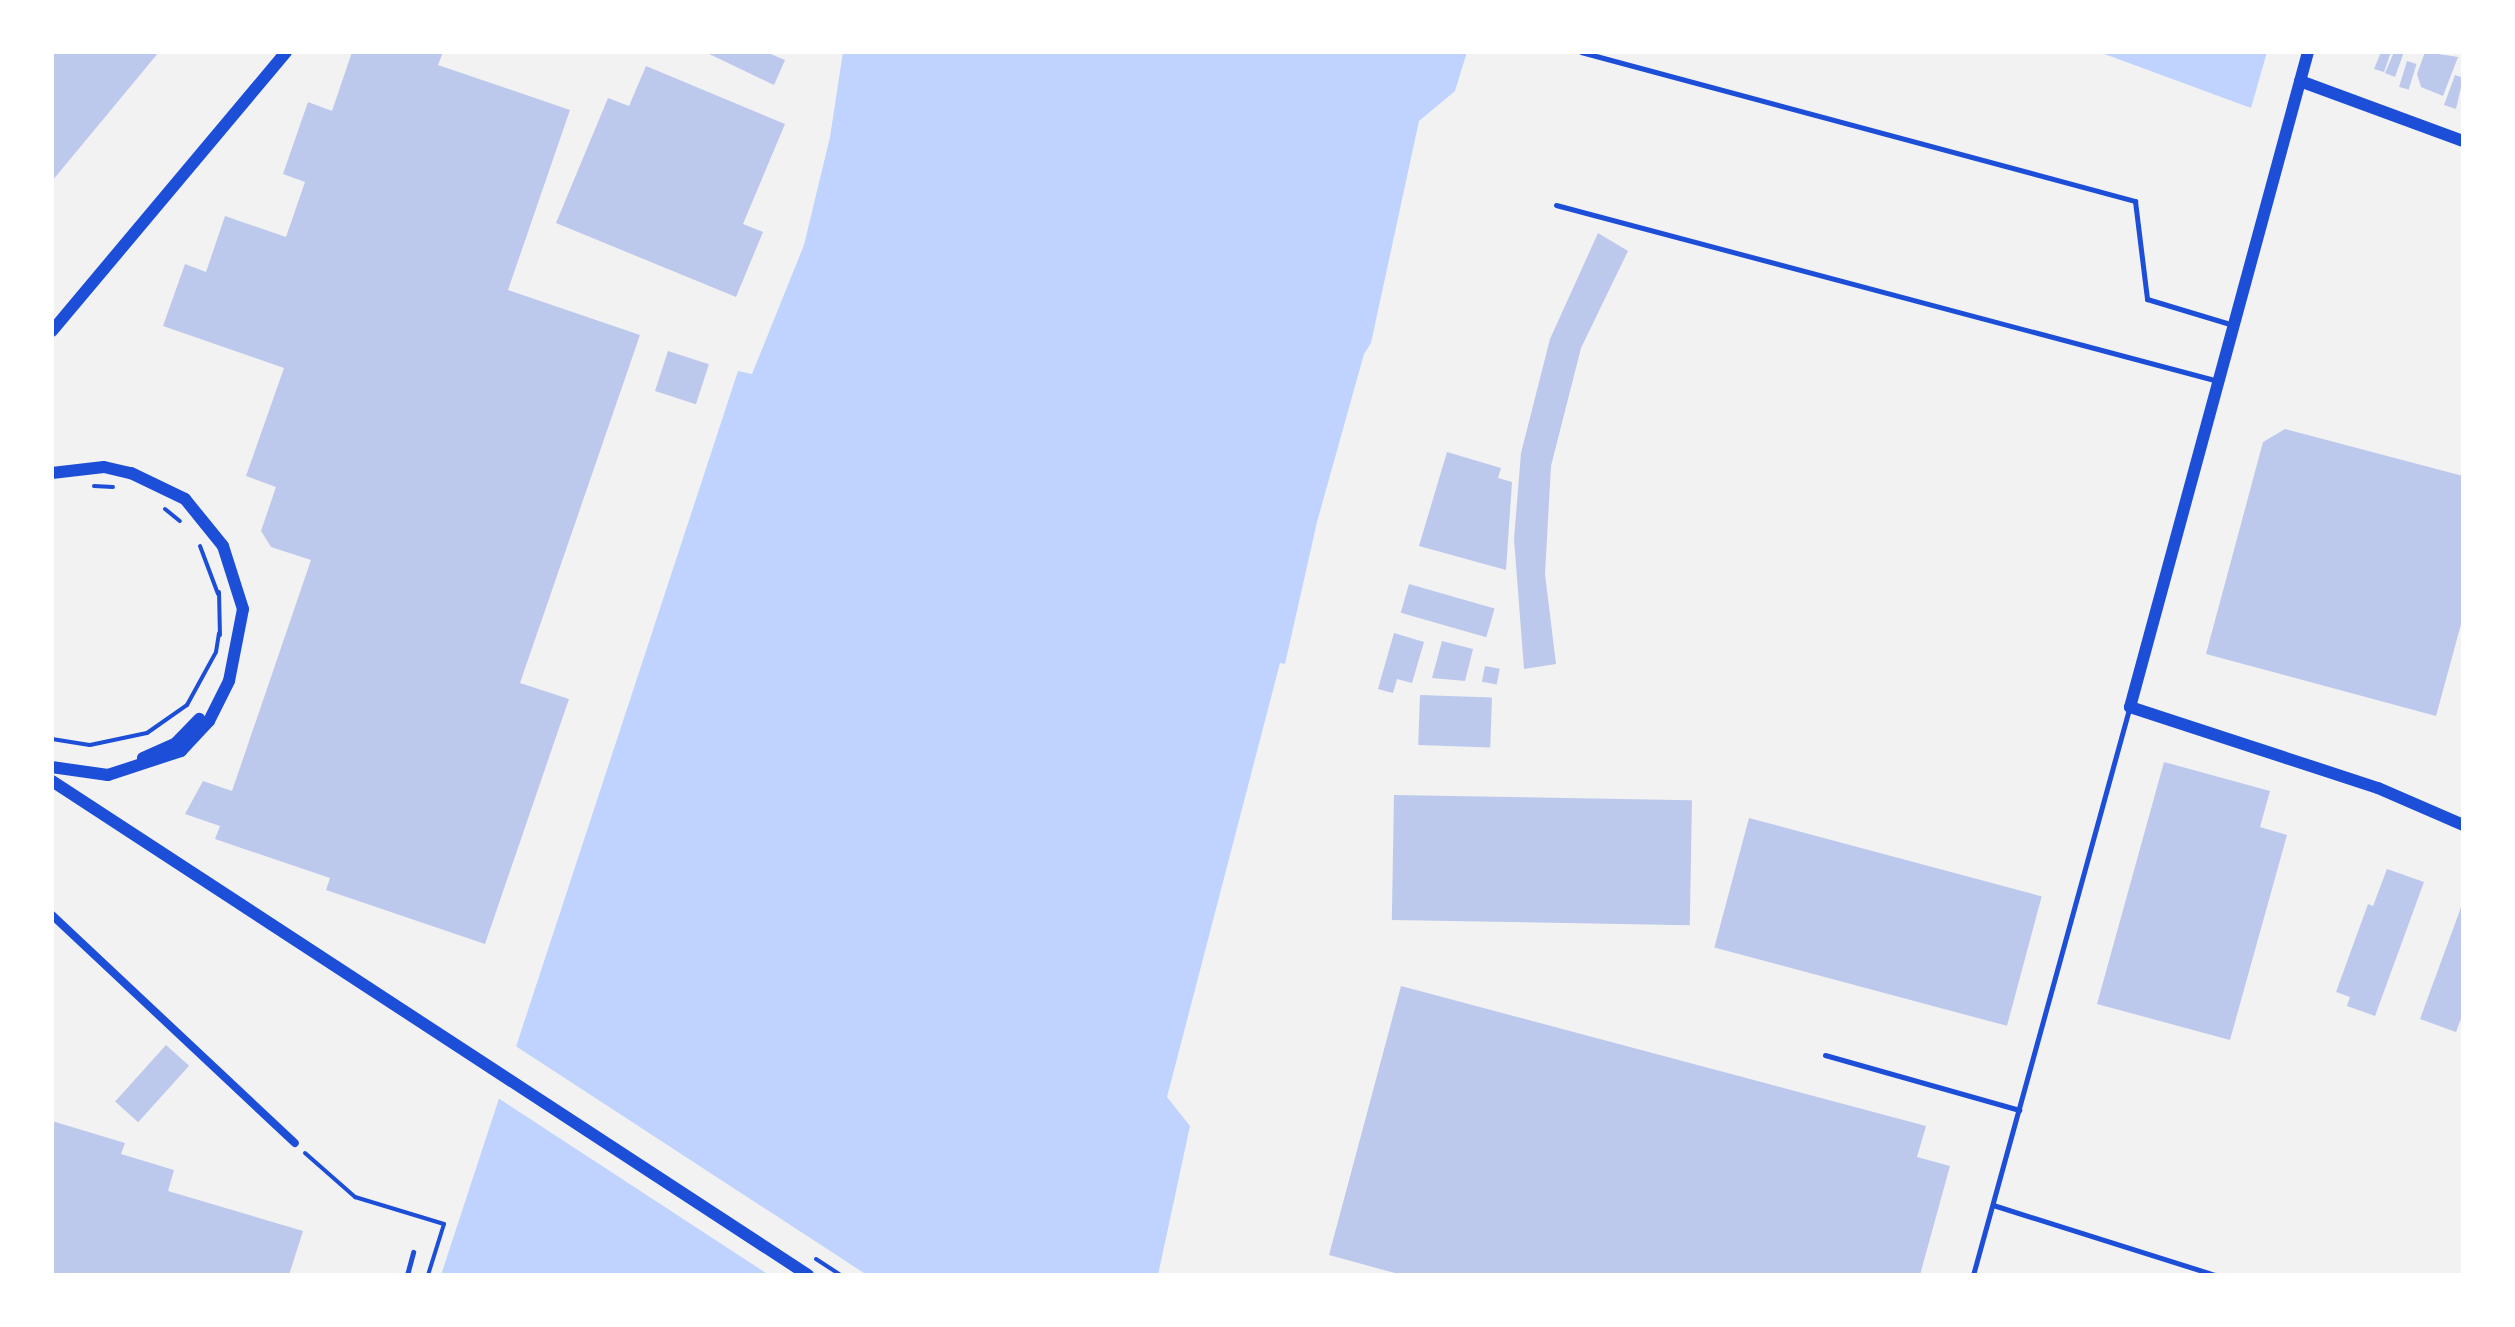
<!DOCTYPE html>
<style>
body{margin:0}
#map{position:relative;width:2515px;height:1327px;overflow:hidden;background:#f2f2f2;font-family:"Noto Sans",sans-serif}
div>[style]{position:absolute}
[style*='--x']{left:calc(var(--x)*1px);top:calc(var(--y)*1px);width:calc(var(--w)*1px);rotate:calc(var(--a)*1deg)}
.water>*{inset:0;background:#bfd3fe}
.pier>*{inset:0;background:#f2f2f2}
.building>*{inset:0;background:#bdc9ec;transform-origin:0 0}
.path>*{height:4px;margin:-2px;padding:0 2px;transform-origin:2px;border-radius:2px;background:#1d4ed8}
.service>*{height:5px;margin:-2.5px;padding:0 2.5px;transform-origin:2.5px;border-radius:2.5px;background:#1d4ed8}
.minor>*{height:8px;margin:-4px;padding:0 4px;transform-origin:4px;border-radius:4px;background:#1d4ed8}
.tertiary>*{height:12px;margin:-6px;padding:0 6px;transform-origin:6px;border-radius:6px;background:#1d4ed8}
span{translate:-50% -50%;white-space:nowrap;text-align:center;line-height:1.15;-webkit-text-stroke:8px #fff;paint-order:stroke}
.frame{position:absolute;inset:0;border:54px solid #fff;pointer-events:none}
</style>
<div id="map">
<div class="water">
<div style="clip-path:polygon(843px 52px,1467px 52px,1455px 91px,1419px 121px,1371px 343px,1364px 354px,1317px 522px,1285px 664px,1280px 663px,1167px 1097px,1190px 1126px,1158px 1275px,441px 1275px,738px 371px,752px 374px,804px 245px,830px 137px)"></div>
<div style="clip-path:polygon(2099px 52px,2267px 52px,2251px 108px)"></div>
</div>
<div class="pier">
<div style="clip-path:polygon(511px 1043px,867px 1275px,769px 1275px,495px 1096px)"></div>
</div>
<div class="building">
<div style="clip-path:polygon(52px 52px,159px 52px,52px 181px)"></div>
<div style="clip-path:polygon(352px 52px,443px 52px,438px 65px,570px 110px,508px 290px,640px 335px,520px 683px,569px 699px,485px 944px,326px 890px,330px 878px,215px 839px,220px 826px,185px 814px,203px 781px,232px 791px,311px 560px,271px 547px,261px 531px,276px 487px,246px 476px,284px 368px,163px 326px,185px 264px,206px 272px,225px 216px,286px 237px,305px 182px,283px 174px,308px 102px,332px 111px)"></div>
<div style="clip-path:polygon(705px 52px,766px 52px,785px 60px,774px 85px)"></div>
<div style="clip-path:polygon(2381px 52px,2391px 52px,2384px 72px,2374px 69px)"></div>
<div style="clip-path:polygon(2394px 52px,2404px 52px,2395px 77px,2385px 73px)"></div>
<div style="clip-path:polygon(2425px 52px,2458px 57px,2443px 96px,2421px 87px,2417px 74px)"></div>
<div style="left:2407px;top:61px;width:10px;height:27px;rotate:17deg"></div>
<div style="clip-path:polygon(646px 66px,785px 124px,743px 224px,763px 232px,736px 297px,556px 223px,608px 98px,629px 106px)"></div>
<div style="clip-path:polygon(2455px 75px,2463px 78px,2456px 109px,2444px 105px)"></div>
<div style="clip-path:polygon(1598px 233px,1628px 251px,1581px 348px,1551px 466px,1545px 574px,1556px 664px,1524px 669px,1514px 539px,1521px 453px,1550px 339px)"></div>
<div style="left:668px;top:351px;width:43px;height:42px;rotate:18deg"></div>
<div style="clip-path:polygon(2285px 429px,2463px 476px,2463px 617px,2436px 716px,2206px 654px,2263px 442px)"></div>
<div style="clip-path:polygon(1447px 452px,1501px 468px,1498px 478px,1512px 482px,1506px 570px,1419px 546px)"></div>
<div style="left:1409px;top:584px;width:89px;height:30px;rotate:16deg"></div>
<div style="clip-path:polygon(1394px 633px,1424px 642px,1412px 683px,1397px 679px,1393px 693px,1378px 689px)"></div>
<div style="clip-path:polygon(1442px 641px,1473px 649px,1465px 681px,1432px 678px)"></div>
<div style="left:1485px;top:666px;width:15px;height:16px;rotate:11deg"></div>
<div style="left:1420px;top:695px;width:72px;height:50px;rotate:2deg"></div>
<div style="clip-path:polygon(2164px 762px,2270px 791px,2260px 827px,2287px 835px,2230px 1040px,2097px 1004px)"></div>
<div style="left:1394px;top:795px;width:298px;height:125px;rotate:1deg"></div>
<div style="left:1749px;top:818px;width:303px;height:134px;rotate:15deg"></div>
<div style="clip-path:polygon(2387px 869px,2424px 882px,2375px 1016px,2347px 1006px,2350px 997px,2336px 992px,2368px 904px,2373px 906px)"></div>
<div style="clip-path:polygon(2463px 902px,2463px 1013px,2456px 1032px,2420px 1019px)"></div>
<div style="clip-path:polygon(1401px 986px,1926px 1126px,1917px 1157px,1950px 1166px,1920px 1275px,1402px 1275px,1329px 1255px)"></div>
<div style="left:166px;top:1045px;width:31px;height:76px;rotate:42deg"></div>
<div style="clip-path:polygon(52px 1121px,125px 1143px,121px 1154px,174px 1170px,168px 1191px,303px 1231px,289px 1275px,52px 1275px)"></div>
</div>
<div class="path">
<div style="--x:94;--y:486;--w:19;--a:3"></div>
<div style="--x:165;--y:509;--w:19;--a:39"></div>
<div style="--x:200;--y:546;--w:51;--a:69.4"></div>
<div style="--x:219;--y:592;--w:43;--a:88.7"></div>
<div style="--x:216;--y:652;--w:19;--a:-81"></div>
<div style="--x:52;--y:739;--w:38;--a:9"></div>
<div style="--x:90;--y:745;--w:58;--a:-11.9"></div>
<div style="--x:147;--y:733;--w:49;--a:-35"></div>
<div style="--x:187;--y:705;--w:60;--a:-61.3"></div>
<div style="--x:305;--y:1153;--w:67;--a:41.3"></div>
<div style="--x:355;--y:1197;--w:93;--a:16.9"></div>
<div style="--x:444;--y:1224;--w:53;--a:107.4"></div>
<div style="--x:816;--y:1259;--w:30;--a:33"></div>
</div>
<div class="service">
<div style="--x:1581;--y:52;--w:574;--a:15.05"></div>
<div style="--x:2135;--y:201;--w:99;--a:83"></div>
<div style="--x:2147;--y:299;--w:90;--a:16.8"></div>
<div style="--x:1556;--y:205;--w:685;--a:14.89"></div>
<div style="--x:1825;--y:1055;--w:202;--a:15.8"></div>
<div style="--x:1993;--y:1205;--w:233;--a:17.5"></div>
<div style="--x:407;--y:1275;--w:24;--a:-75"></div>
<div style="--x:1973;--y:1275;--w:587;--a:-74.59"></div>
</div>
<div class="minor">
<div style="--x:52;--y:915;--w:333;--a:43.2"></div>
</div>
<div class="tertiary">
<div style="--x:2308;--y:52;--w:679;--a:105.2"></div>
<div style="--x:2130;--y:707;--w:261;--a:18.1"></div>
<div style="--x:2378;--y:788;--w:93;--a:23.5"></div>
<div style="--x:2300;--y:81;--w:174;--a:20.2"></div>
<div style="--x:52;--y:331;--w:364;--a:-50"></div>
<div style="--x:52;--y:473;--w:52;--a:-6.6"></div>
<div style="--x:104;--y:467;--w:28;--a:13"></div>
<div style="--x:131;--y:473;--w:60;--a:25.7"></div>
<div style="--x:185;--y:499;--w:60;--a:51"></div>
<div style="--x:223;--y:546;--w:66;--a:72.4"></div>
<div style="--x:243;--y:609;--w:73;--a:101"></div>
<div style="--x:229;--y:681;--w:45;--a:116.6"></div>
<div style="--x:209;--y:721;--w:41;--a:133"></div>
<div style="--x:181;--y:751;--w:77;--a:161.8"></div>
<div style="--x:108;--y:775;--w:57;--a:-171.9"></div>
<div style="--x:143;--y:758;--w:35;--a:-24"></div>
<div style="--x:175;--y:744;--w:35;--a:-46"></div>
<div style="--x:52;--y:781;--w:903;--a:33.16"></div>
</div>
<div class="frame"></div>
</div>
